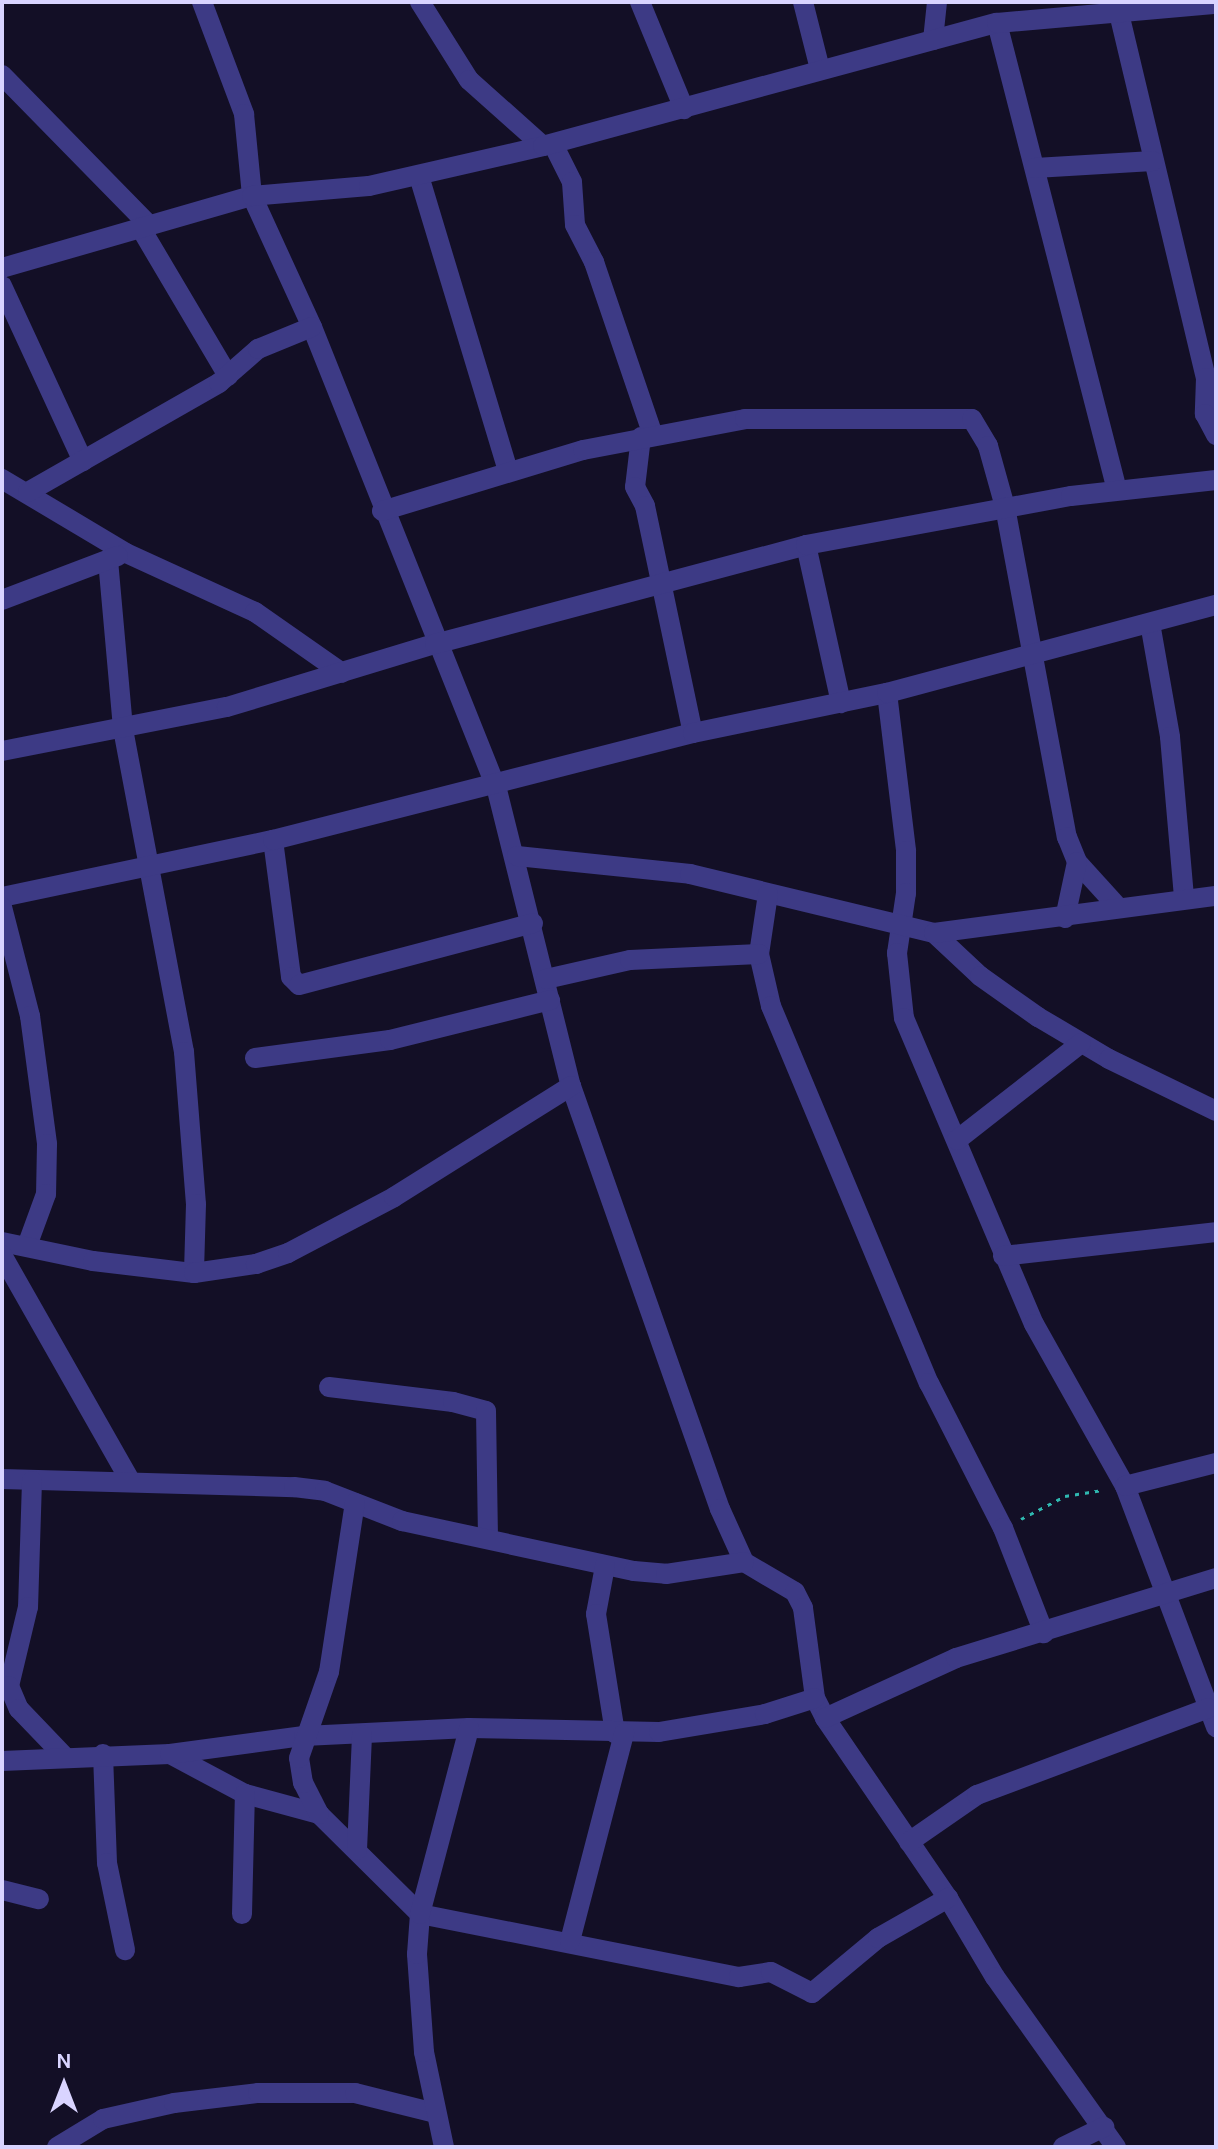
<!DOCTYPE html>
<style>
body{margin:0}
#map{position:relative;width:1218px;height:2149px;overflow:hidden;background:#130f26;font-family:Karla,sans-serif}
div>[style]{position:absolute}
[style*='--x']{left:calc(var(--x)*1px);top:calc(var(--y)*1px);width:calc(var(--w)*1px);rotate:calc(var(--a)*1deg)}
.path>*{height:3px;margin-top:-1.5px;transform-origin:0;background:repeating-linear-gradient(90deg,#2fb8b0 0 4px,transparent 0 10px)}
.street>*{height:20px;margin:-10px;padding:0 10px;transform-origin:10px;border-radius:10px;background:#3d3a85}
span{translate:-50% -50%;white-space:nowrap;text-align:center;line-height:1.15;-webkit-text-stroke:6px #130f26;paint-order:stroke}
.frame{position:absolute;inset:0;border:4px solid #d9d4ff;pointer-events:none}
.north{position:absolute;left:24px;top:2045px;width:80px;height:80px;-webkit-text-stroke:6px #130f26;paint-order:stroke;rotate:0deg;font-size:22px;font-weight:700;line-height:32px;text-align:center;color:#d9d4ff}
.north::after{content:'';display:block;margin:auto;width:28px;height:36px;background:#d9d4ff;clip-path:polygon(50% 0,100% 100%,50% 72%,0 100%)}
</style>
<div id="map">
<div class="path">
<div style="--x:1021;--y:1519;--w:50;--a:-27.6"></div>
<div style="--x:1065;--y:1496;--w:38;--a:-9"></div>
</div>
<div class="street">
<div style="--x:202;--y:2;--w:120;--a:69.4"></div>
<div style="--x:244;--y:114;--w:82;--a:84.4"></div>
<div style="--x:252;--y:196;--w:144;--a:65.4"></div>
<div style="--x:312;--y:327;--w:495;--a:68.2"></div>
<div style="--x:496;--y:786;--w:309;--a:76"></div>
<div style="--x:571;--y:1086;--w:448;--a:70.6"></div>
<div style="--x:720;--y:1509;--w:58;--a:65.6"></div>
<div style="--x:744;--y:1562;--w:59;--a:30.5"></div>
<div style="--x:795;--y:1592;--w:18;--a:63"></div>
<div style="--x:803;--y:1608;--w:91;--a:82.4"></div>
<div style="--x:815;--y:1698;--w:22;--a:63"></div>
<div style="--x:825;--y:1718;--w:218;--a:55.7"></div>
<div style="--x:948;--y:1898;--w:92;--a:59.3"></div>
<div style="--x:995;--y:1977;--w:209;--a:54.6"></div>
<div style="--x:420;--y:2;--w:92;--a:57.9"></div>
<div style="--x:469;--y:80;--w:99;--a:41.7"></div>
<div style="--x:640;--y:2;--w:116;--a:67.6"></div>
<div style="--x:803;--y:2;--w:69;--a:75.8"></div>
<div style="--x:1118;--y:9;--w:379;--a:76.6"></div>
<div style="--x:1206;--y:378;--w:36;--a:92"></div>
<div style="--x:1205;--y:414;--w:24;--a:62"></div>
<div style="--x:997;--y:23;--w:482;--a:75.6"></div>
<div style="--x:933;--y:40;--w:38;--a:-84"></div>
<div style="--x:2;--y:75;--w:209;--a:45.6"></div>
<div style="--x:553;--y:144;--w:42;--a:63.4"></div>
<div style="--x:572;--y:182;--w:43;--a:86"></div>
<div style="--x:575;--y:225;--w:42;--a:62.8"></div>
<div style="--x:594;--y:262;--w:183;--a:71.2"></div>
<div style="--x:1035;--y:168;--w:118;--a:-3.4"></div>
<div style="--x:419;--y:176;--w:307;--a:73.2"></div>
<div style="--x:140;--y:227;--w:173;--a:59.4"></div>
<div style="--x:2;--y:268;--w:260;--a:-16.1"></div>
<div style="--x:252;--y:196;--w:117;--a:-4.9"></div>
<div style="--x:369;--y:186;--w:179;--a:-12.9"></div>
<div style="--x:543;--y:146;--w:470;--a:-15.2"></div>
<div style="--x:997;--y:23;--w:220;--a:-5"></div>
<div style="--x:2;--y:286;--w:193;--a:65.2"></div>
<div style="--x:641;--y:437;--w:50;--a:96.8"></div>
<div style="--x:635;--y:487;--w:21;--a:62"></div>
<div style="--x:645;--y:506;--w:232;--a:78.1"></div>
<div style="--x:2;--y:479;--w:144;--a:30.8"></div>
<div style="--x:126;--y:553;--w:142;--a:24.6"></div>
<div style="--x:255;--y:612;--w:106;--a:35"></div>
<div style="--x:28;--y:492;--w:220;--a:-29.7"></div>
<div style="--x:219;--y:383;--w:52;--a:-41.1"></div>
<div style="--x:258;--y:349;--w:58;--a:-22.2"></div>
<div style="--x:382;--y:511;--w:210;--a:-16.9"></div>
<div style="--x:583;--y:450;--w:165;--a:-10.8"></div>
<div style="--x:745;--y:419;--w:227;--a:0"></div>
<div style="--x:972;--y:419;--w:31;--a:59"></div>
<div style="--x:988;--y:446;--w:63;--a:74.4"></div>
<div style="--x:1005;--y:507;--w:336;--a:79.4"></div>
<div style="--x:1067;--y:837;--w:27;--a:68"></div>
<div style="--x:1077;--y:862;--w:61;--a:47.7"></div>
<div style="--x:806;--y:545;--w:162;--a:77.5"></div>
<div style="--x:108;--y:560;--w:170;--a:84.9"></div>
<div style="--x:123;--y:729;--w:329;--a:79.3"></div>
<div style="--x:184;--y:1052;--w:152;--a:85.5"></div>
<div style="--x:196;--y:1204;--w:69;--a:91.7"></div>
<div style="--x:2;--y:600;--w:124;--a:-20.8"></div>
<div style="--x:1150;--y:623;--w:116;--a:80"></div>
<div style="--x:1170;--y:737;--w:162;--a:85"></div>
<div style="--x:887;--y:693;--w:159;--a:83.1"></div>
<div style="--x:906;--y:851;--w:42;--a:90"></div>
<div style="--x:906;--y:893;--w:61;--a:98.5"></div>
<div style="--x:897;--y:953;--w:65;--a:83.9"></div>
<div style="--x:904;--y:1018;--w:332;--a:67"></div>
<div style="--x:1034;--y:1324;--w:186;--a:60.7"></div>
<div style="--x:1125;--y:1486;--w:258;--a:69.3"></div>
<div style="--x:2;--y:751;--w:229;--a:-11.1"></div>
<div style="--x:227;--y:707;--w:217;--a:-16.9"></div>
<div style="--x:435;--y:644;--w:384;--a:-14.9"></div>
<div style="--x:806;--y:545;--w:269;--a:-10.5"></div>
<div style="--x:1071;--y:496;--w:146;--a:-6.3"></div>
<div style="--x:273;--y:840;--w:138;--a:82.5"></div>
<div style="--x:291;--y:977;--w:11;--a:45"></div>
<div style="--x:299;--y:985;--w:242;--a:-14.8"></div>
<div style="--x:517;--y:856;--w:174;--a:5.9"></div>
<div style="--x:690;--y:874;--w:251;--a:13.6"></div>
<div style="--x:934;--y:933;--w:63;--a:43.1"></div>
<div style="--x:980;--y:976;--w:71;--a:35.3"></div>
<div style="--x:1038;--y:1017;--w:82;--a:30.6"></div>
<div style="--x:1109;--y:1059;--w:119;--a:25.9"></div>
<div style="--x:768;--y:894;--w:61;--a:98.5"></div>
<div style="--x:759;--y:954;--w:53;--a:77"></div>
<div style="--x:771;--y:1006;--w:409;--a:67.3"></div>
<div style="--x:929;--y:1383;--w:163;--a:63"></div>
<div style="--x:1003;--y:1528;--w:113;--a:68.7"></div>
<div style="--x:2;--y:897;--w:277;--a:-11.9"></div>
<div style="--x:273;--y:840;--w:433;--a:-14.3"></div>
<div style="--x:693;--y:733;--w:198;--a:-11.7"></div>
<div style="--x:887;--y:693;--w:341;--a:-15"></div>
<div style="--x:2;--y:907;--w:113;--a:75.6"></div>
<div style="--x:30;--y:1016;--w:129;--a:82.4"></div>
<div style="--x:47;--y:1144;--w:50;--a:91.1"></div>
<div style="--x:46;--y:1194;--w:55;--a:110.1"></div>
<div style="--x:1065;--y:918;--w:57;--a:-77.9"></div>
<div style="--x:934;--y:933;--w:284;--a:-7.5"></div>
<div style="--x:546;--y:979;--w:86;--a:-12.7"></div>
<div style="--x:630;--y:960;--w:129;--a:-2.7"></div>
<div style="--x:255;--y:1058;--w:136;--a:-7.6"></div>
<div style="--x:390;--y:1040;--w:165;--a:-14"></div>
<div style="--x:957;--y:1140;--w:157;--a:-38"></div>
<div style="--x:2;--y:1242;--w:93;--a:11.8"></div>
<div style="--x:93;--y:1261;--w:102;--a:6.8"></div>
<div style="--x:194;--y:1273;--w:63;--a:-8.3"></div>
<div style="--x:256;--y:1264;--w:34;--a:-19"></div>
<div style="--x:288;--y:1253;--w:120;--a:-27.8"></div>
<div style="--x:394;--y:1197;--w:209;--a:-32.1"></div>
<div style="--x:2;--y:1255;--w:261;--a:60.4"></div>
<div style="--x:1003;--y:1256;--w:214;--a:-6.4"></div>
<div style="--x:329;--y:1387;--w:125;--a:6.9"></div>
<div style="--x:453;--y:1402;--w:34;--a:15"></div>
<div style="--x:486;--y:1411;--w:126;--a:89.1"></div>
<div style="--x:2;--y:1479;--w:292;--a:1.6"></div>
<div style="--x:294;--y:1487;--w:31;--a:7"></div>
<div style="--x:325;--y:1491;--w:83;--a:21.3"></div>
<div style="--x:402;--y:1521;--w:237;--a:12.2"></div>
<div style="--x:634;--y:1571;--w:32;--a:5"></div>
<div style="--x:666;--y:1574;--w:79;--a:-8.7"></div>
<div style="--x:32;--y:1481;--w:126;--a:91.8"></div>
<div style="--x:28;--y:1607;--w:81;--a:103.5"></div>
<div style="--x:9;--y:1686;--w:25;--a:67"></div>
<div style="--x:19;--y:1709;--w:66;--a:46.2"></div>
<div style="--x:1125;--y:1486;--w:94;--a:-14.2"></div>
<div style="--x:605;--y:1566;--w:49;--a:100.6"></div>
<div style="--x:596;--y:1614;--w:121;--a:80.9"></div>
<div style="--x:825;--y:1718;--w:144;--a:-24.6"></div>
<div style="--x:956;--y:1658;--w:272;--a:-17.1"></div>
<div style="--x:103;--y:1754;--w:109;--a:87.9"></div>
<div style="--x:107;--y:1863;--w:89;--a:78.3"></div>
<div style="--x:170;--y:1754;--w:85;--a:28.1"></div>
<div style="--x:245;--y:1794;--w:77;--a:15.1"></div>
<div style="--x:319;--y:1814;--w:142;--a:44.7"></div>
<div style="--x:420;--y:1914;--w:325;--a:11.2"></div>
<div style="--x:739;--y:1977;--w:32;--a:-9"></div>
<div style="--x:771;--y:1972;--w:46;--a:27.1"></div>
<div style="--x:812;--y:1993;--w:86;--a:-39.8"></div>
<div style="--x:878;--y:1938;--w:81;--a:-29.7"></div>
<div style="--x:2;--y:1761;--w:168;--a:-2.4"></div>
<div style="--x:170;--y:1754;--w:135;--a:-7.7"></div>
<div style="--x:304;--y:1736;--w:165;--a:-2.8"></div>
<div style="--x:469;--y:1728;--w:190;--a:1.2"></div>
<div style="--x:659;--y:1732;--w:108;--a:-9.6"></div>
<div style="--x:765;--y:1714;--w:52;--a:-17.7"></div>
<div style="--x:319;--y:1814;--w:35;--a:-117"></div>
<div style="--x:303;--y:1783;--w:25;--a:-99"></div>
<div style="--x:299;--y:1758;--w:91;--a:-70.8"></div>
<div style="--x:329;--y:1672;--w:171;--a:-81.3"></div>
<div style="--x:909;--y:1842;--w:83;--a:-34.7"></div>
<div style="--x:977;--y:1795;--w:247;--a:-20.6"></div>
<div style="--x:357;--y:1850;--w:115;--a:-87.5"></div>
<div style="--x:2;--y:1890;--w:38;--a:14"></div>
<div style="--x:242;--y:1914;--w:120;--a:-88.6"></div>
<div style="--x:570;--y:1941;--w:215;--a:-75.4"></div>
<div style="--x:57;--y:2147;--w:54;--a:-31.3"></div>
<div style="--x:103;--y:2119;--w:73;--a:-12.7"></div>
<div style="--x:174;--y:2103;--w:85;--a:-6.8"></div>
<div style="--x:258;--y:2093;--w:97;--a:0"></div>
<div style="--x:355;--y:2093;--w:82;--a:14"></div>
<div style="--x:444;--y:2147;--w:97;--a:-101.9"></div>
<div style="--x:424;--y:2052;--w:98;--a:-94.1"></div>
<div style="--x:417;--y:1954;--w:40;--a:-85.7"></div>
<div style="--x:420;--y:1914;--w:192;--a:-75.2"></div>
<div style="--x:1063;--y:2147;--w:46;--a:-26"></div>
</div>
<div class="frame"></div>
<div class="north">N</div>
</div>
